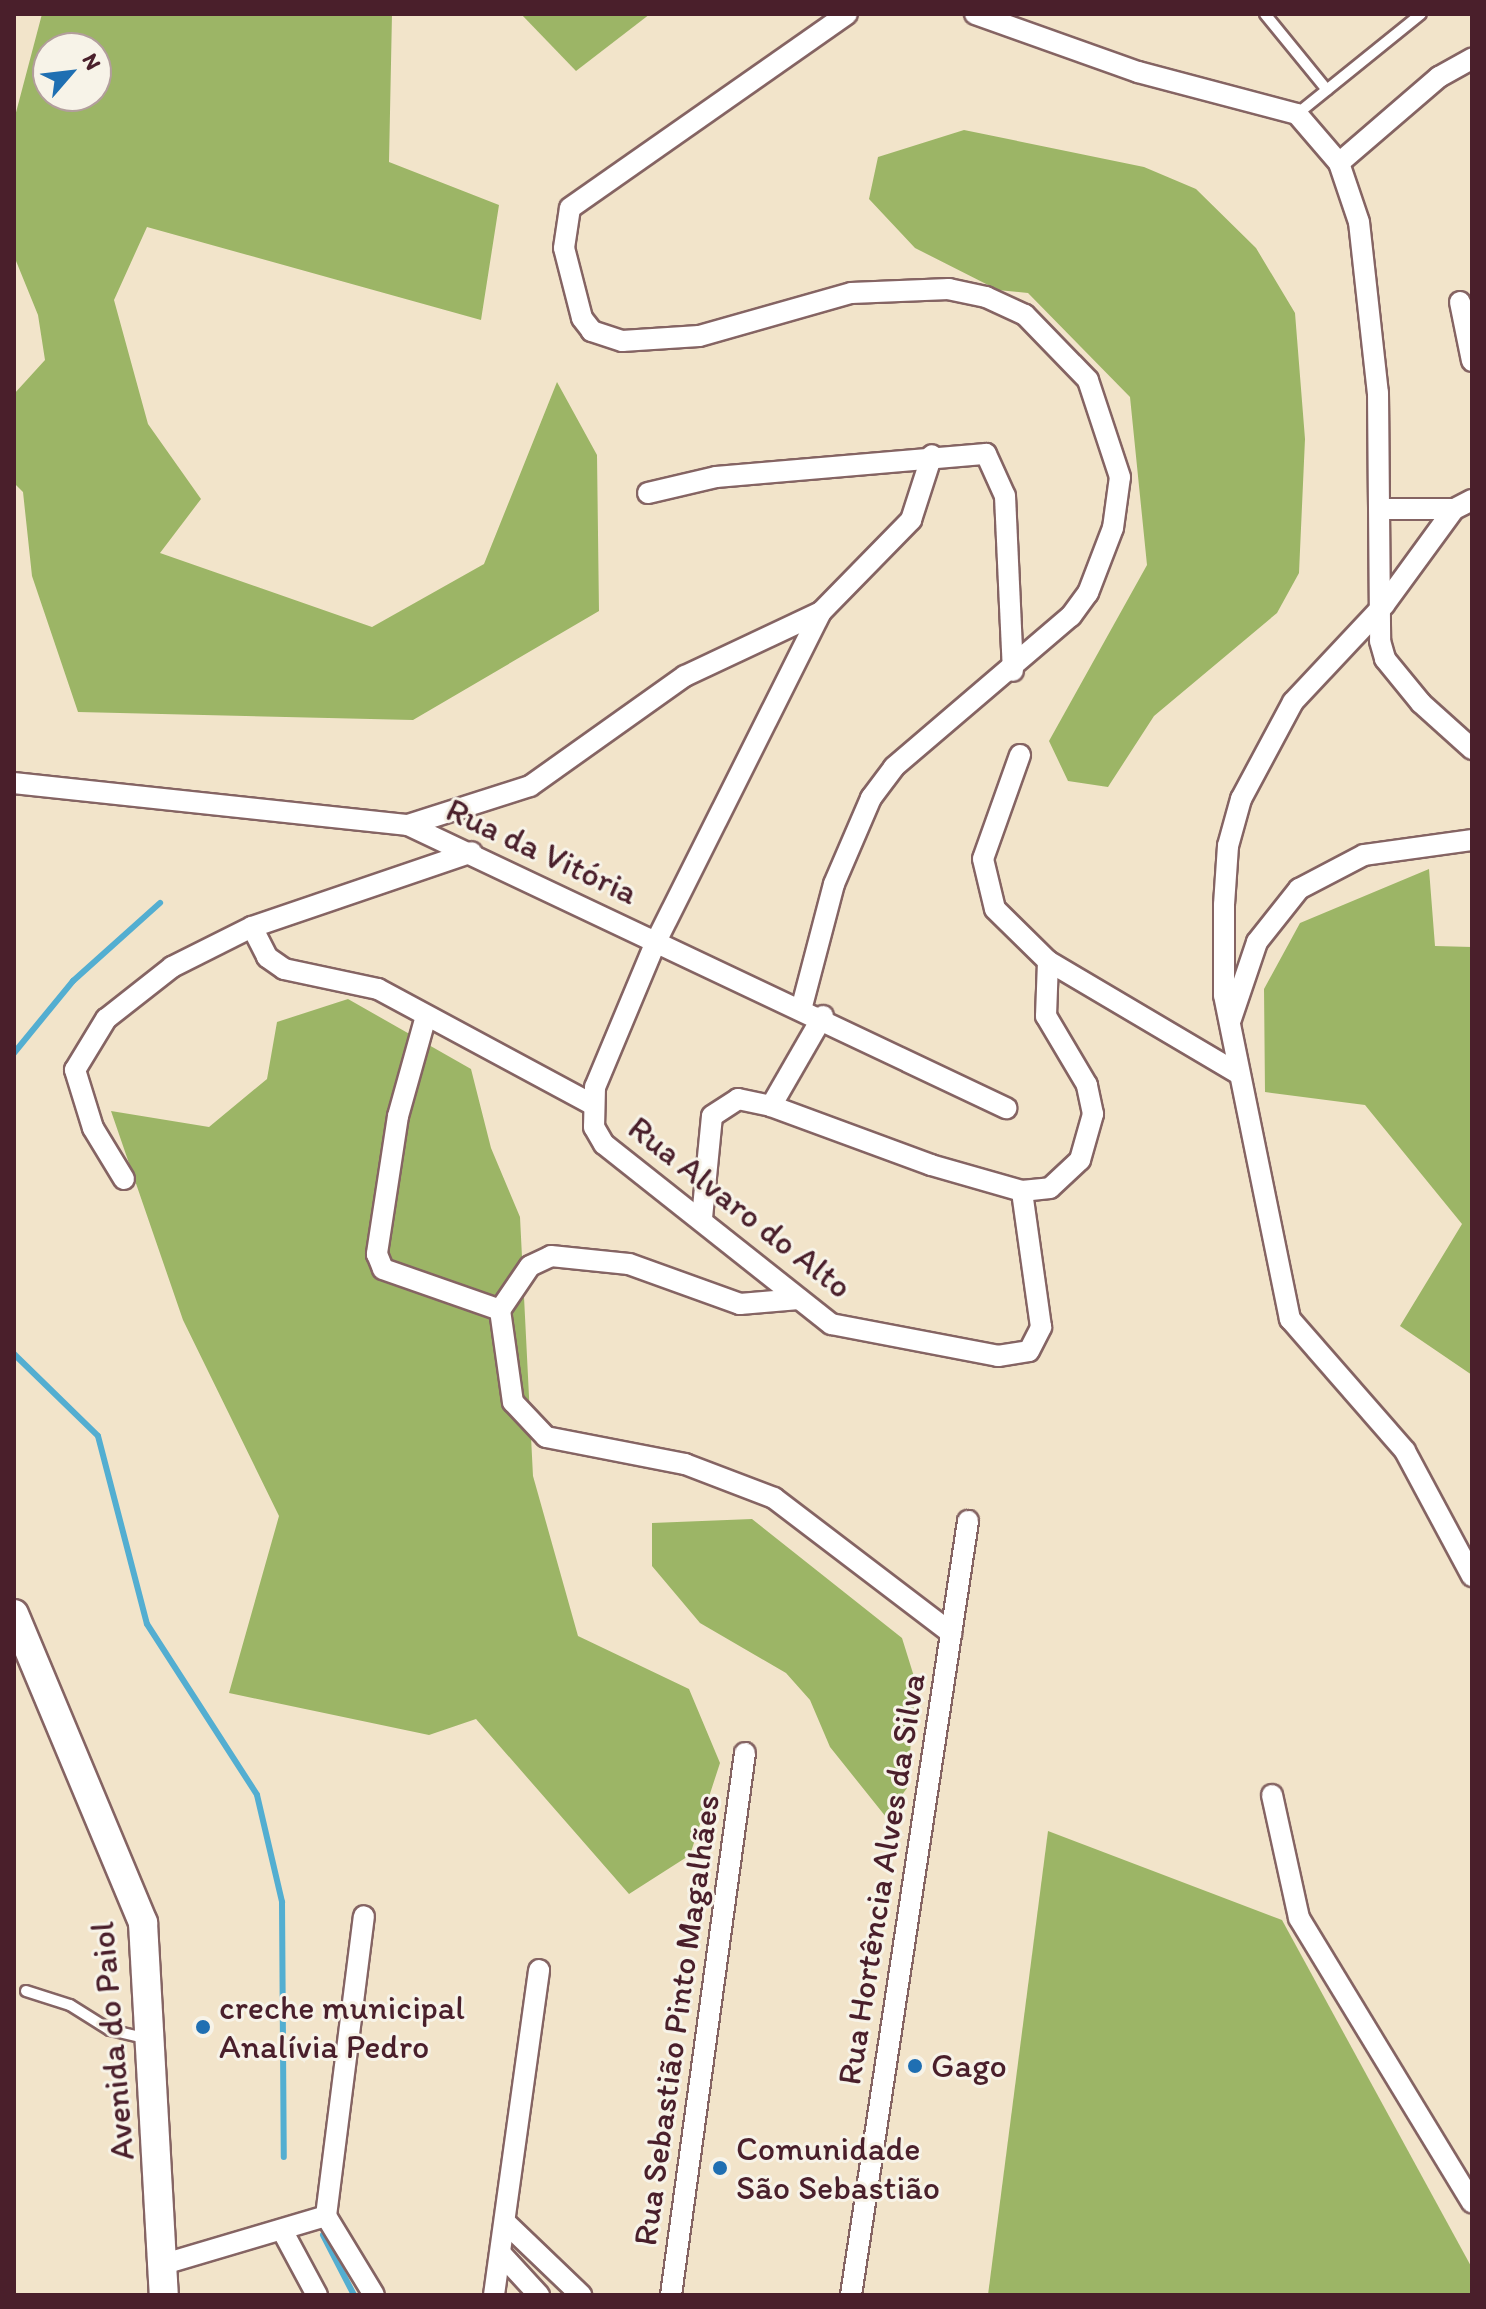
<!DOCTYPE html>
<meta charset="utf-8">
<style>
body{margin:0}
#map{position:relative;width:1486px;height:2309px;overflow:hidden;background:#f2e4ca;font-family:Itim,sans-serif}
div>[style]{position:absolute}
[style*='--x']{left:calc(var(--x)*1px);top:calc(var(--y)*1px);width:calc(var(--w)*1px);rotate:calc(var(--a)*1deg)}
.forest>*{inset:0;background:#9cb566}
.stream>*{height:6px;margin:-3px;padding:0 3px;transform-origin:3px;border-radius:3px;background:#53aed1}
.roads{filter:drop-shadow(2px 0 #856463) drop-shadow(-2px 0 #856463) drop-shadow(0 2px #856463) drop-shadow(0 -2px #856463)}
.lane>*{height:10px;margin:-5px;padding:0 5px;transform-origin:5px;border-radius:5px;background:#fff}
.street>*{height:20px;margin:-10px;padding:0 10px;transform-origin:10px;border-radius:10px;background:#fff}
.secondary>*{height:28px;margin:-14px;padding:0 14px;transform-origin:14px;border-radius:14px;background:#fff}
.dots>*{width:22px;height:22px;translate:-50% -50%;box-sizing:border-box;border:4px solid #f7f3e8;border-radius:50%}
span{translate:-50% -50%;white-space:nowrap;text-align:center;line-height:1.15;-webkit-text-stroke:6px #f7f3e8;paint-order:stroke}
.street-label{font-size:34px;color:#4a1f2b}
.poi-label{font-size:34px;color:#4a1f2b}
.left{translate:0 -50%;text-align:left}
.frame{position:absolute;inset:0;border:16px solid #4a1f2b;pointer-events:none}
.north{position:absolute;left:32px;top:32px;width:80px;height:80px;box-sizing:border-box;background:#f7f3e8;border:2px solid #b29e9c;border-radius:50%;rotate:62deg;font-size:22px;font-weight:700;line-height:32px;text-align:center;color:#4a1f2b}
.north::after{content:'';display:block;margin:auto;width:28px;height:36px;background:#1f6fb2;clip-path:polygon(50% 0,100% 100%,50% 72%,0 100%)}
</style>
<div id="map">
<div class="forest">
<div style="clip-path:polygon(evenodd,42px 14px,392px 14px,389px 162px,499px 205px,481px 320px,147px 227px,114px 300px,148px 424px,201px 499px,160px 553px,372px 627px,484px 564px,557px 382px,597px 455px,599px 611px,413px 720px,78px 712px,32px 576px,23px 492px,14px 483px,14px 394px,45px 360px,38px 315px,14px 256px,14px 120px,42px 14px,96px 48px,96px 96px,48px 96px,48px 48px,96px 48px)"></div>
<div style="clip-path:polygon(521px 14px,650px 14px,576px 71px)"></div>
<div style="clip-path:polygon(964px 130px,1144px 167px,1196px 189px,1256px 248px,1295px 313px,1305px 439px,1299px 573px,1277px 613px,1154px 716px,1108px 787px,1068px 781px,1049px 741px,1147px 565px,1130px 397px,1028px 293px,998px 290px,915px 248px,869px 199px,878px 157px)"></div>
<div style="clip-path:polygon(1429px 869px,1435px 946px,1472px 947px,1472px 1375px,1400px 1326px,1462px 1224px,1365px 1105px,1265px 1092px,1264px 989px,1300px 923px)"></div>
<div style="clip-path:polygon(348px 999px,471px 1069px,491px 1148px,520px 1217px,533px 1476px,578px 1636px,689px 1689px,720px 1763px,690px 1855px,629px 1894px,476px 1719px,429px 1735px,229px 1693px,279px 1516px,183px 1320px,111px 1111px,209px 1127px,267px 1079px,277px 1022px)"></div>
<div style="clip-path:polygon(752px 1519px,902px 1638px,916px 1683px,907px 1788px,886px 1817px,830px 1747px,810px 1700px,786px 1673px,700px 1623px,652px 1566px,652px 1523px)"></div>
<div style="clip-path:polygon(1048px 1831px,1282px 1920px,1472px 2268px,1472px 2295px,988px 2295px)"></div>
</div>
<div class="stream">
<div style="--x:14;--y:1053;--w:93;--a:-50.7"></div>
<div style="--x:73;--y:981;--w:117;--a:-41.9"></div>
<div style="--x:14;--y:1354;--w:117;--a:44.3"></div>
<div style="--x:98;--y:1436;--w:194;--a:75.4"></div>
<div style="--x:147;--y:1624;--w:203;--a:57.2"></div>
<div style="--x:257;--y:1795;--w:110;--a:76.8"></div>
<div style="--x:282;--y:1902;--w:255;--a:89.6"></div>
<div style="--x:323;--y:2235;--w:68;--a:62.7"></div>
</div>
<div class="roads">
<div class="lane">
<div style="--x:1265;--y:14;--w:98;--a:50.8"></div>
<div style="--x:1297;--y:114;--w:159;--a:-38.9"></div>
<div style="--x:26;--y:1991;--w:46;--a:17.7"></div>
<div style="--x:70;--y:2005;--w:47;--a:32"></div>
<div style="--x:110;--y:2030;--w:37;--a:13"></div>
</div>
<div class="street">
<div style="--x:975;--y:14;--w:173;--a:19.6"></div>
<div style="--x:1138;--y:72;--w:164;--a:14.8"></div>
<div style="--x:1297;--y:114;--w:65;--a:49.4"></div>
<div style="--x:1339;--y:163;--w:62;--a:71.3"></div>
<div style="--x:1359;--y:222;--w:172;--a:83.7"></div>
<div style="--x:1378;--y:393;--w:248;--a:89.5"></div>
<div style="--x:1380;--y:641;--w:19;--a:74"></div>
<div style="--x:1385;--y:659;--w:57;--a:50.7"></div>
<div style="--x:1421;--y:703;--w:69;--a:42"></div>
<div style="--x:1339;--y:163;--w:132;--a:-40.7"></div>
<div style="--x:1439;--y:77;--w:38;--a:-29"></div>
<div style="--x:1460;--y:302;--w:60;--a:78.5"></div>
<div style="--x:648;--y:493;--w:70;--a:-13.2"></div>
<div style="--x:716;--y:477;--w:271;--a:-4.9"></div>
<div style="--x:986;--y:454;--w:46;--a:65.7"></div>
<div style="--x:1005;--y:496;--w:175;--a:87.4"></div>
<div style="--x:1472;--y:500;--w:20;--a:153"></div>
<div style="--x:1454;--y:509;--w:119;--a:126.1"></div>
<div style="--x:1384;--y:605;--w:133;--a:133.2"></div>
<div style="--x:1293;--y:702;--w:110;--a:118.2"></div>
<div style="--x:1241;--y:799;--w:49;--a:105.5"></div>
<div style="--x:1228;--y:846;--w:59;--a:93.9"></div>
<div style="--x:1224;--y:905;--w:90;--a:90"></div>
<div style="--x:1224;--y:995;--w:331;--a:78.5"></div>
<div style="--x:1290;--y:1319;--w:175;--a:48.9"></div>
<div style="--x:1405;--y:1451;--w:142;--a:61.8"></div>
<div style="--x:1384;--y:509;--w:70;--a:0"></div>
<div style="--x:821;--y:612;--w:366;--a:116.6"></div>
<div style="--x:657;--y:939;--w:160;--a:112.7"></div>
<div style="--x:595;--y:1087;--w:40;--a:91.4"></div>
<div style="--x:594;--y:1127;--w:20;--a:60"></div>
<div style="--x:604;--y:1144;--w:290;--a:38.4"></div>
<div style="--x:831;--y:1324;--w:170;--a:10.8"></div>
<div style="--x:998;--y:1356;--w:31;--a:-9"></div>
<div style="--x:1029;--y:1351;--w:27;--a:-63"></div>
<div style="--x:1041;--y:1327;--w:137;--a:-98"></div>
<div style="--x:1020;--y:755;--w:110;--a:109.6"></div>
<div style="--x:983;--y:859;--w:51;--a:76.5"></div>
<div style="--x:995;--y:909;--w:74;--a:44.5"></div>
<div style="--x:1048;--y:961;--w:222;--a:30.6"></div>
<div style="--x:14;--y:783;--w:396;--a:6.1"></div>
<div style="--x:408;--y:825;--w:662;--a:25.33"></div>
<div style="--x:408;--y:825;--w:128;--a:-17.7"></div>
<div style="--x:530;--y:786;--w:190;--a:-35.4"></div>
<div style="--x:685;--y:676;--w:150;--a:-25.2"></div>
<div style="--x:821;--y:612;--w:129;--a:-45.6"></div>
<div style="--x:911;--y:520;--w:68;--a:-72.1"></div>
<div style="--x:252;--y:927;--w:34;--a:63"></div>
<div style="--x:267;--y:957;--w:21;--a:35"></div>
<div style="--x:284;--y:969;--w:96;--a:12"></div>
<div style="--x:378;--y:989;--w:241;--a:28.3"></div>
<div style="--x:802;--y:1006;--w:126;--a:-75.3"></div>
<div style="--x:834;--y:884;--w:94;--a:-66.7"></div>
<div style="--x:871;--y:798;--w:39;--a:-53"></div>
<div style="--x:894;--y:767;--w:233;--a:-40.5"></div>
<div style="--x:1071;--y:616;--w:29;--a:-54"></div>
<div style="--x:1088;--y:593;--w:70;--a:-69"></div>
<div style="--x:1113;--y:528;--w:51;--a:-82.2"></div>
<div style="--x:1120;--y:477;--w:102;--a:-108.3"></div>
<div style="--x:1088;--y:380;--w:91;--a:-134.1"></div>
<div style="--x:1025;--y:315;--w:43;--a:-155.2"></div>
<div style="--x:986;--y:297;--w:38;--a:-168"></div>
<div style="--x:949;--y:289;--w:98;--a:177.7"></div>
<div style="--x:851;--y:293;--w:158;--a:164.2"></div>
<div style="--x:699;--y:336;--w:77;--a:176.3"></div>
<div style="--x:622;--y:341;--w:32;--a:-162"></div>
<div style="--x:592;--y:331;--w:16;--a:-128"></div>
<div style="--x:582;--y:318;--w:72;--a:-104.4"></div>
<div style="--x:564;--y:248;--w:40;--a:-81.5"></div>
<div style="--x:570;--y:208;--w:338;--a:-35"></div>
<div style="--x:426;--y:1016;--w:104;--a:105.6"></div>
<div style="--x:398;--y:1116;--w:140;--a:98.7"></div>
<div style="--x:377;--y:1254;--w:16;--a:68"></div>
<div style="--x:383;--y:1269;--w:124;--a:19.3"></div>
<div style="--x:500;--y:1310;--w:93;--a:82"></div>
<div style="--x:513;--y:1402;--w:48;--a:46.7"></div>
<div style="--x:546;--y:1437;--w:142;--a:11"></div>
<div style="--x:685;--y:1464;--w:95;--a:20.9"></div>
<div style="--x:774;--y:1498;--w:223;--a:37.3"></div>
<div style="--x:1231;--y:1019;--w:81;--a:-71.3"></div>
<div style="--x:1257;--y:942;--w:68;--a:-51.6"></div>
<div style="--x:1299;--y:889;--w:73;--a:-27.6"></div>
<div style="--x:1364;--y:855;--w:109;--a:-7.9"></div>
<div style="--x:771;--y:1106;--w:171;--a:20.2"></div>
<div style="--x:931;--y:1165;--w:95;--a:15.9"></div>
<div style="--x:1022;--y:1191;--w:28;--a:-6"></div>
<div style="--x:1050;--y:1188;--w:41;--a:-43"></div>
<div style="--x:1080;--y:1160;--w:48;--a:-74.2"></div>
<div style="--x:1093;--y:1114;--w:30;--a:-102"></div>
<div style="--x:1087;--y:1085;--w:80;--a:-120.7"></div>
<div style="--x:1046;--y:1016;--w:55;--a:-87.9"></div>
<div style="--x:124;--y:1179;--w:60;--a:-121.3"></div>
<div style="--x:93;--y:1128;--w:61;--a:-107.2"></div>
<div style="--x:75;--y:1070;--w:60;--a:-58.7"></div>
<div style="--x:106;--y:1019;--w:84;--a:-38.2"></div>
<div style="--x:172;--y:967;--w:89;--a:-26.6"></div>
<div style="--x:252;--y:927;--w:232;--a:-18.8"></div>
<div style="--x:702;--y:1218;--w:102;--a:-84.4"></div>
<div style="--x:712;--y:1116;--w:31;--a:-33"></div>
<div style="--x:738;--y:1099;--w:34;--a:12"></div>
<div style="--x:771;--y:1106;--w:104;--a:-60"></div>
<div style="--x:500;--y:1310;--w:53;--a:-55.7"></div>
<div style="--x:530;--y:1266;--w:23;--a:-25"></div>
<div style="--x:551;--y:1256;--w:78;--a:5.9"></div>
<div style="--x:629;--y:1264;--w:118;--a:19.8"></div>
<div style="--x:740;--y:1304;--w:59;--a:-4.8"></div>
<div style="--x:1272;--y:1795;--w:126;--a:77.6"></div>
<div style="--x:1299;--y:1918;--w:333;--a:58.7"></div>
<div style="--x:326;--y:2216;--w:302;--a:-82.8"></div>
<div style="--x:326;--y:2216;--w:92;--a:58.7"></div>
<div style="--x:507;--y:2224;--w:103;--a:43.8"></div>
<div style="--x:282;--y:2230;--w:74;--a:61.7"></div>
<div style="--x:503;--y:2256;--w:53;--a:47.3"></div>
<div style="--x:164;--y:2264;--w:169;--a:-16.5"></div>
<div style="--x:494;--y:2295;--w:328;--a:-82.1"></div>
<div style="--x:671;--y:2295;--w:547;--a:-82.23"></div>
<div style="--x:851;--y:2295;--w:783;--a:-81.4"></div>
</div>
<div class="secondary">
<div style="--x:14;--y:1614;--w:335;--a:67.3"></div>
<div style="--x:143;--y:1923;--w:373;--a:86.8"></div>
</div>
</div>
<div class="dots">
<div style="left:203px;top:2027px;background:#1f6fb2"></div>
<div style="left:915px;top:2066px;background:#1f6fb2"></div>
<div style="left:720px;top:2168px;background:#1f6fb2"></div>
</div>
<div class="street-label">
<span style="left:542px;top:851px;rotate:25deg">Rua da Vitória</span>
<span style="left:740px;top:1207px;rotate:38deg">Rua Alvaro do Alto</span>
<span style="left:881px;top:1879px;rotate:-81deg">Rua Hortência Alves da Silva</span>
<span style="left:676px;top:2020px;rotate:-82deg">Rua Sebastião Pinto Magalhães</span>
<span style="left:112px;top:2041px;rotate:-95deg">Avenida do Paiol</span>
</div>
<div class="poi-label">
<span class="left" style="left:219px;top:2027px">creche municipal<br>Analívia Pedro</span>
<span class="left" style="left:931px;top:2066px">Gago</span>
<span class="left" style="left:736px;top:2168px">Comunidade<br>São Sebastião</span>
</div>
<div class="frame"></div>
<div class="north">N</div>
</div>
